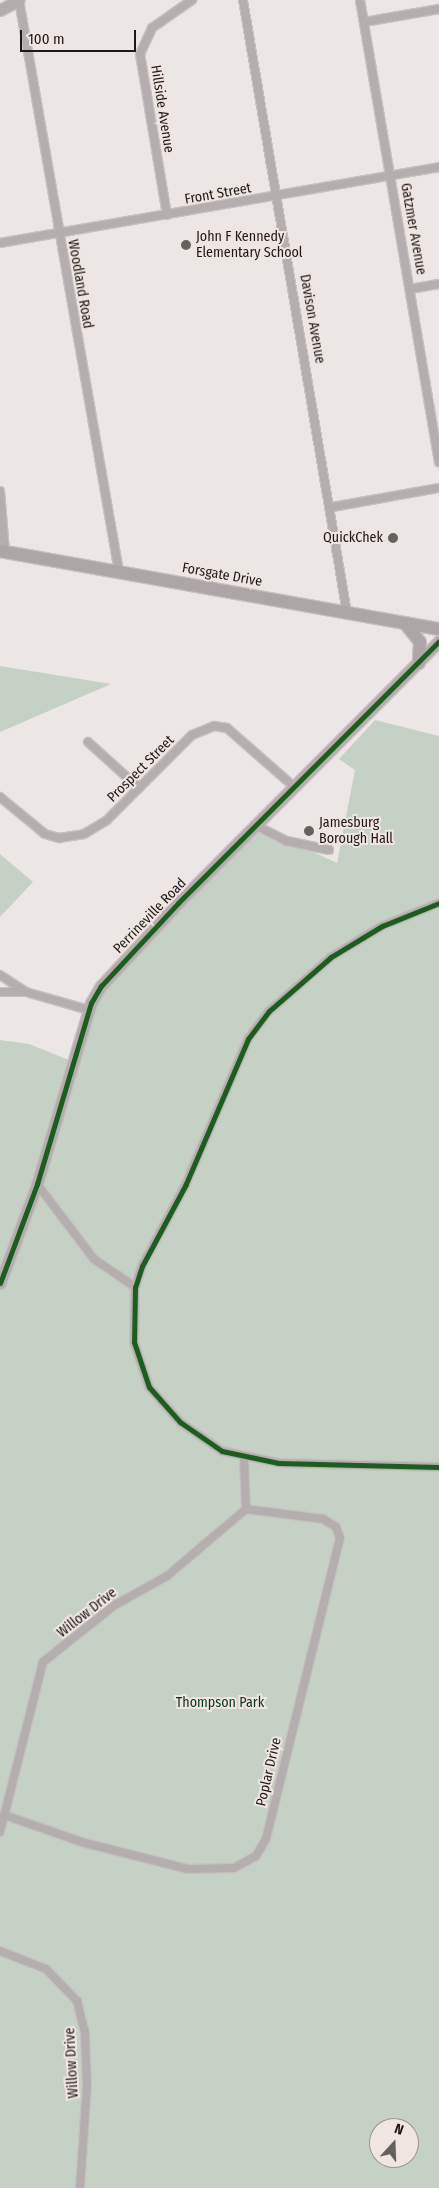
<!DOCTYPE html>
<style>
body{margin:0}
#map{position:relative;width:439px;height:2188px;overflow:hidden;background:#ece6e4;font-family:"Fira Sans Condensed",sans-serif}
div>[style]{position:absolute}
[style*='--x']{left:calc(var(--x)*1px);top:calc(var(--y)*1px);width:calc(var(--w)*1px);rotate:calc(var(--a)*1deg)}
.green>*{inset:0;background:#c6d1c5}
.roads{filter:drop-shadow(1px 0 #c6c2c0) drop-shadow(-1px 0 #c6c2c0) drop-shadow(0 1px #c6c2c0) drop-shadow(0 -1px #c6c2c0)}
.street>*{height:8px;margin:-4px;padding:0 4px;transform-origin:4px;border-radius:4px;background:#b4aeae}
.secondary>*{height:11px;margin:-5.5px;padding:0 5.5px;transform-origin:5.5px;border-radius:5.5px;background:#b4acad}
.primary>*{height:12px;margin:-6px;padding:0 6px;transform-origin:6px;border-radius:6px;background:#ada5a6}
.cycleway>*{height:5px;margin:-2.5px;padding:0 2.5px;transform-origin:2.5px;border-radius:2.5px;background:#1b5e20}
.dots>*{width:14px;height:14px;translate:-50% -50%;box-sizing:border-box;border:2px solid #f0e5e1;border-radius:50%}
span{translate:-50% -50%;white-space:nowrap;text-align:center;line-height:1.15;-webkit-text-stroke:4px #f0e5e1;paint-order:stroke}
.street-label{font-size:14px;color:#1d1918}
.poi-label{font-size:14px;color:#1d1918}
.left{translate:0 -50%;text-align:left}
.right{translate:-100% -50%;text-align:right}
.park-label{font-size:14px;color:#023915}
.north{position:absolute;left:369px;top:2118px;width:50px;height:50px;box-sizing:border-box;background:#f0e5e1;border:1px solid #9c9391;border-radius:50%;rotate:20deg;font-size:14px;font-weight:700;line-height:20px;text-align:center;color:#1d1918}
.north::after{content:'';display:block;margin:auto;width:18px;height:22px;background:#65615f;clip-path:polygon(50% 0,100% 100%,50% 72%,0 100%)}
.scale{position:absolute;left:20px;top:30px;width:116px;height:22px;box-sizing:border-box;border:2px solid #1d1918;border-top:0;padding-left:6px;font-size:15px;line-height:18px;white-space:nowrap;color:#1d1918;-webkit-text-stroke:4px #f0e5e1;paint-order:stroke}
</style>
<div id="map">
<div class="green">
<div style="clip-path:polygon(0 666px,111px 684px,0 732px)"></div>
<div style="clip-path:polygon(evenodd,375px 720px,439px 736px,439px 2188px,0 2188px,0 1040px,29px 1044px,74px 1062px,89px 1010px,255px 825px,337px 863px,355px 770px,339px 759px,375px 720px,379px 2128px,409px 2128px,409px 2158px,379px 2158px,379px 2128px)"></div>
<div style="clip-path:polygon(0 854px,33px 882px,0 917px)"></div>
</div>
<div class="roads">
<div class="street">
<div style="--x:19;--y:0;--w:581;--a:80.08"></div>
<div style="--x:243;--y:0;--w:622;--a:80.37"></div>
<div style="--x:360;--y:0;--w:469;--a:80.3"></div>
<div style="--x:364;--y:22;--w:76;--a:-9.8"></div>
<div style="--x:167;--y:215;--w:163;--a:-99.5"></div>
<div style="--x:140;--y:54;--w:29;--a:-65"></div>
<div style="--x:152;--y:28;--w:49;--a:-35"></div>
<div style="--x:0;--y:243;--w:446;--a:-9.8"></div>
<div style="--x:410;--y:289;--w:29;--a:-10"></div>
<div style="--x:0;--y:491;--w:61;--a:85.3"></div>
<div style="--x:332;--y:507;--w:109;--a:-10.1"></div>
<div style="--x:88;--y:742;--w:69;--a:42"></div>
<div style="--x:0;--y:797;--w:58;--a:39.4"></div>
<div style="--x:45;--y:834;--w:15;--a:16"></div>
<div style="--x:59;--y:838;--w:25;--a:-9"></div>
<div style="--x:84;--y:834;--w:27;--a:-31"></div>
<div style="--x:107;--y:820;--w:120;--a:-45"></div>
<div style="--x:192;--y:735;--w:24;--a:-22"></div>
<div style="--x:214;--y:726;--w:13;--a:9"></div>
<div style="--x:227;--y:728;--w:88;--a:41.3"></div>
<div style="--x:255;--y:825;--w:36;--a:27"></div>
<div style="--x:287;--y:841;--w:43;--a:12.1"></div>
<div style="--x:439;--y:903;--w:61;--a:158"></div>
<div style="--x:382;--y:926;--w:60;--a:148.7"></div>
<div style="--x:331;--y:957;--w:82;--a:138.9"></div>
<div style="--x:269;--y:1011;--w:35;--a:127"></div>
<div style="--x:248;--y:1039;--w:158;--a:113.2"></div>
<div style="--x:186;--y:1184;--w:93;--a:118.2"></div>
<div style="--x:142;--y:1266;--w:22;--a:108"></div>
<div style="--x:135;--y:1287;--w:55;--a:91"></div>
<div style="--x:134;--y:1342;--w:47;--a:71.6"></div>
<div style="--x:149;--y:1387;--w:47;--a:48.5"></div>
<div style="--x:180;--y:1422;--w:51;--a:34.6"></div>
<div style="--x:222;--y:1451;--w:58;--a:11.9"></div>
<div style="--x:279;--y:1463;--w:160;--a:1.4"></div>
<div style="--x:0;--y:975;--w:31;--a:33"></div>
<div style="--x:26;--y:992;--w:66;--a:15.9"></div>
<div style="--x:0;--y:992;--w:26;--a:0"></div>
<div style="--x:37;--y:1184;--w:94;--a:52.8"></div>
<div style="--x:94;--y:1259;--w:50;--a:34.3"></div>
<div style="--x:4;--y:1815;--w:86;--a:19.1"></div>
<div style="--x:85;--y:1843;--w:106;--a:14.2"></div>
<div style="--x:188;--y:1869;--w:46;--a:-1.2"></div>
<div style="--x:234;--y:1868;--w:25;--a:-29"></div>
<div style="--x:256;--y:1856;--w:20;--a:-60"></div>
<div style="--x:266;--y:1839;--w:310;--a:-76.2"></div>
<div style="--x:340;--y:1538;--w:12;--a:-110"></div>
<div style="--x:336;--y:1527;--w:15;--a:-148"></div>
<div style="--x:323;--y:1519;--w:78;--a:-172.6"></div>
<div style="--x:0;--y:1832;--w:175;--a:-75.8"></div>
<div style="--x:43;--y:1662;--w:92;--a:-38.4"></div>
<div style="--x:115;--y:1605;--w:60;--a:-29.1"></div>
<div style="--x:167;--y:1576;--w:104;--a:-40.3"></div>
<div style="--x:246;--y:1509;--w:50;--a:-92.3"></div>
<div style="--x:0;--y:1951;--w:49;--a:21.4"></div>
<div style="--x:46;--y:1969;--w:45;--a:45.9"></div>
<div style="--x:77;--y:2001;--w:33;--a:76"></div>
<div style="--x:85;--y:2033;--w:52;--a:87.8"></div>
<div style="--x:87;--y:2085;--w:103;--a:93.9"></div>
</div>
<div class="secondary">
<div style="--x:0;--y:10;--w:21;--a:-28"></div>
<div style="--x:0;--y:1283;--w:106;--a:-69.5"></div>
<div style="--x:37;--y:1184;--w:189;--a:-73.4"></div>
<div style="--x:91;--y:1003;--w:20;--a:-60"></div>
<div style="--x:101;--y:986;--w:113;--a:-47.1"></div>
<div style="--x:178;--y:903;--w:370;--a:-45.1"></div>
</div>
<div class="primary">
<div style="--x:0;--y:551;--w:446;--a:10.1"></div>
<div style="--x:405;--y:623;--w:24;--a:52"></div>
<div style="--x:420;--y:642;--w:21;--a:93"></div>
</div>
</div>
<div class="cycleway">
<div style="--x:439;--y:903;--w:61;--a:158"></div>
<div style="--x:382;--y:926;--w:60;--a:148.7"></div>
<div style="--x:331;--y:957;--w:82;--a:138.9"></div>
<div style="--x:269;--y:1011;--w:35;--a:127"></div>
<div style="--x:248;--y:1039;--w:158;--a:113.2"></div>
<div style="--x:186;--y:1184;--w:93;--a:118.2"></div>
<div style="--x:142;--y:1266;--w:22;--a:108"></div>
<div style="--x:135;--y:1287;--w:55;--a:91"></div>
<div style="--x:134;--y:1342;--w:47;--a:71.6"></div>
<div style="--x:149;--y:1387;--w:47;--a:48.5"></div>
<div style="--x:180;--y:1422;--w:51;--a:34.6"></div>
<div style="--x:222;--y:1451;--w:58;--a:11.9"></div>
<div style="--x:279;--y:1463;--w:160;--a:1.4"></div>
<div style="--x:0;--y:1283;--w:106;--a:-69.5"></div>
<div style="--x:37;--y:1184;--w:189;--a:-73.4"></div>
<div style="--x:91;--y:1003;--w:20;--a:-60"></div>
<div style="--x:101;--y:986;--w:113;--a:-47.1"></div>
<div style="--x:178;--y:903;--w:370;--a:-45.1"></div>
</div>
<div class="dots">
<div style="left:186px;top:245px;background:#65615f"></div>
<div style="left:393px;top:538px;background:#65615f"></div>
<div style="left:309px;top:831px;background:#65615f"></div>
</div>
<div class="street-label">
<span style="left:162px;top:109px;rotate:81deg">Hillside Avenue</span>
<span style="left:218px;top:194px;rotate:-10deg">Front Street</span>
<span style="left:413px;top:229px;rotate:80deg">Gatzmer Avenue</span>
<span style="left:80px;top:284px;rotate:80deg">Woodland Road</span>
<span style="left:312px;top:319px;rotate:80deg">Davison Avenue</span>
<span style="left:222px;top:575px;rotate:10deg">Forsgate Drive</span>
<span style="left:141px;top:769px;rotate:-45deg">Prospect Street</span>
<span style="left:150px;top:916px;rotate:-46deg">Perrineville Road</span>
<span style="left:87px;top:1613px;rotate:-38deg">Willow Drive</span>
<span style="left:269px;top:1772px;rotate:-77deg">Poplar Drive</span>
<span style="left:72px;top:2063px;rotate:-93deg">Willow Drive</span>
</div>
<div class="poi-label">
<span class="left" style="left:196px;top:245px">John F Kennedy<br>Elementary School</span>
<span class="right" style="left:383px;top:538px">QuickChek</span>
<span class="left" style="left:319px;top:831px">Jamesburg<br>Borough Hall</span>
</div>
<div class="park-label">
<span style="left:220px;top:1703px">Thompson Park</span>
</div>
<div class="north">N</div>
<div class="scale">100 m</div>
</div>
